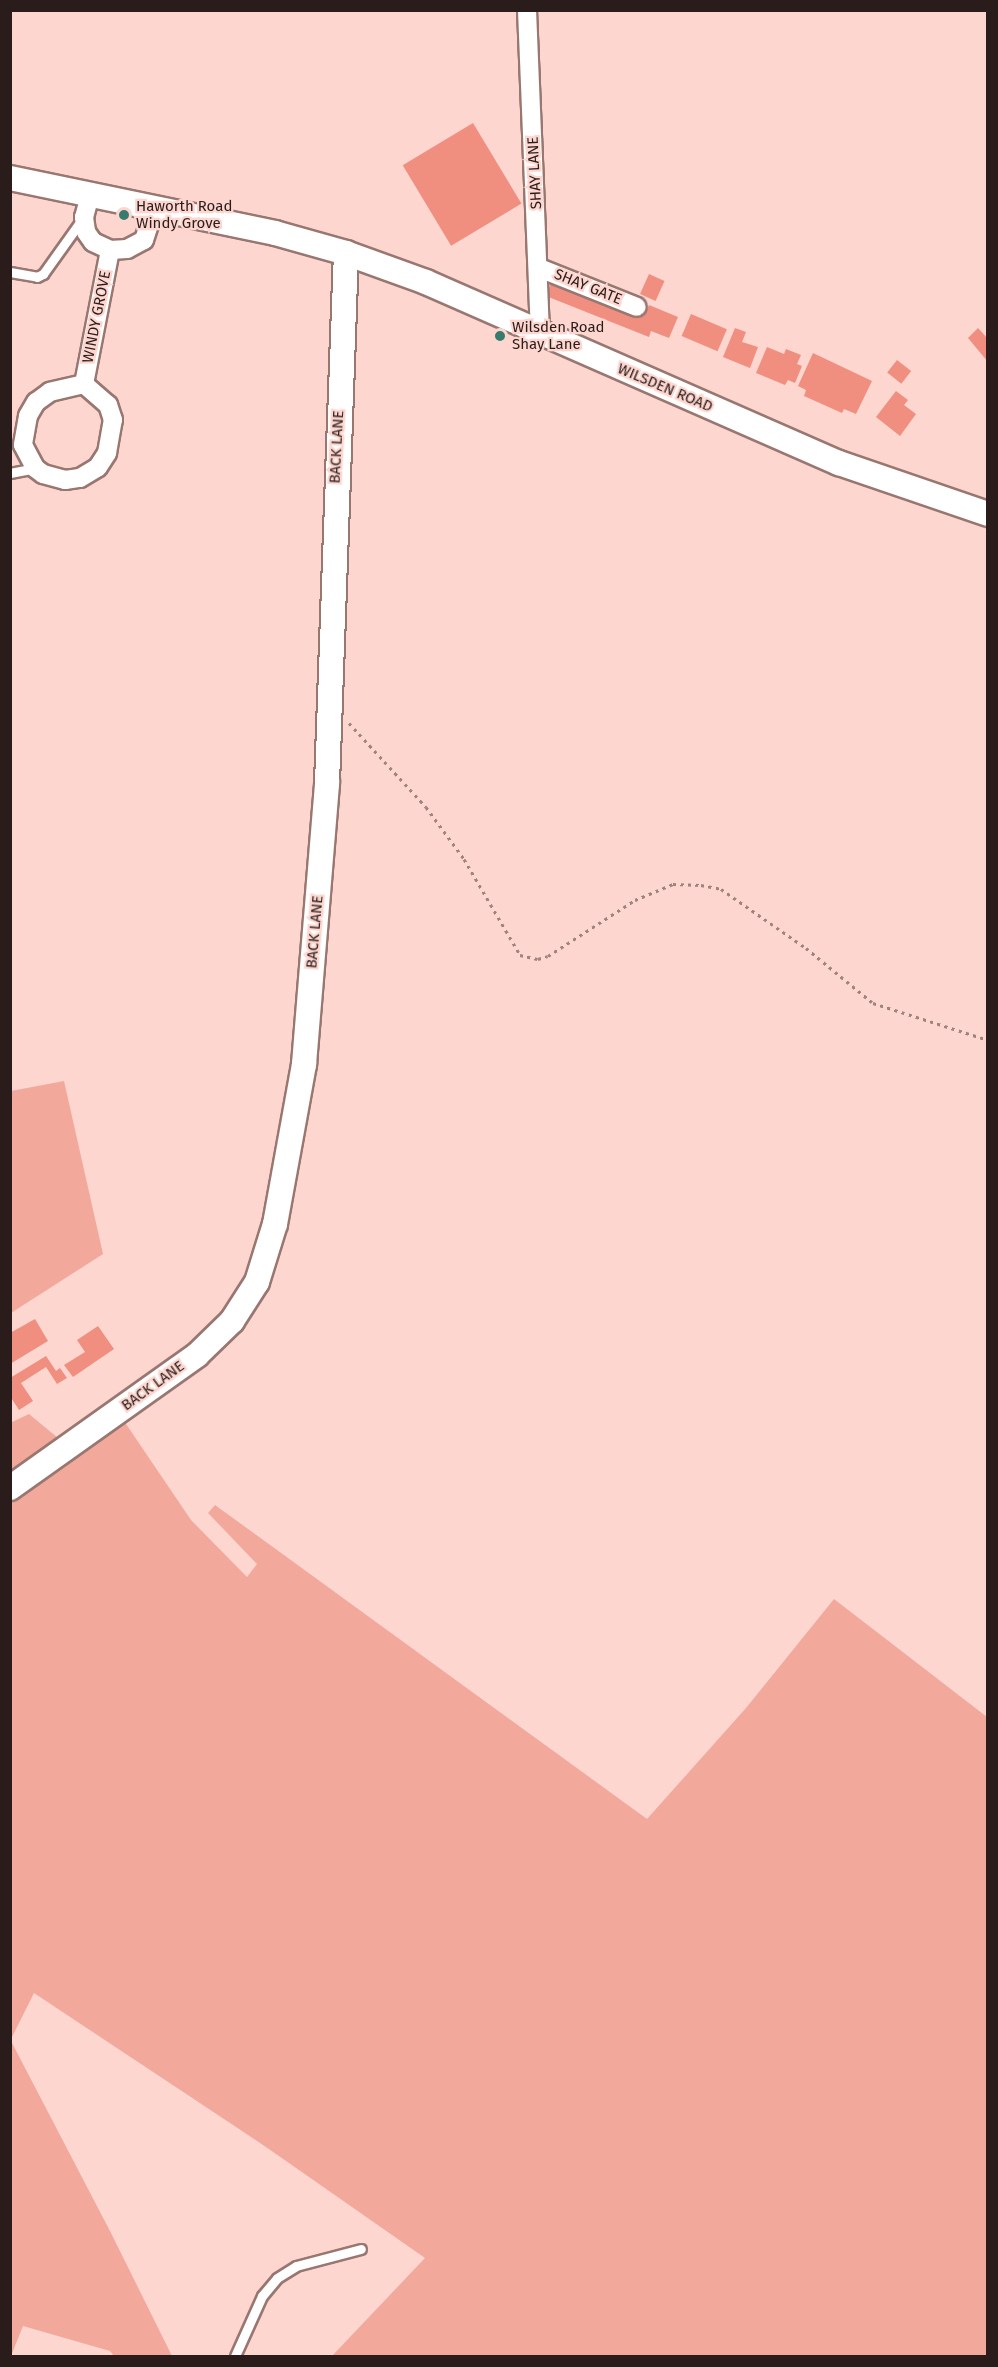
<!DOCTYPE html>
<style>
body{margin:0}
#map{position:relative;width:998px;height:2367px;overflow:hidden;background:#fcd6cf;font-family:"Fira Sans",sans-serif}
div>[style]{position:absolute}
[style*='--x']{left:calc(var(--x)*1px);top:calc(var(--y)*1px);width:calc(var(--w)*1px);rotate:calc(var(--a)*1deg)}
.green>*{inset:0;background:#f2a99c}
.building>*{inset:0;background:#f08f7f;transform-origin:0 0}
.path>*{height:3px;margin-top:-1.5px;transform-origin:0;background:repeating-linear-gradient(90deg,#9f837f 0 3px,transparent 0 7.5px)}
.roads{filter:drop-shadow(2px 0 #997771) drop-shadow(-2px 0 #997771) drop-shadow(0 2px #997771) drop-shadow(0 -2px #997771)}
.lane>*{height:9px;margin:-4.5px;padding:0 4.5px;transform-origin:4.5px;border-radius:4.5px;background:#fff}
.street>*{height:18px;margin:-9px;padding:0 9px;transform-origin:9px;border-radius:9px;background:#fff}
.secondary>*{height:24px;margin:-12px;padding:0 12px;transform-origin:12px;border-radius:12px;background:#fff}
.dots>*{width:16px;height:16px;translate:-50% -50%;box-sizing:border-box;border:3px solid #fcd6cf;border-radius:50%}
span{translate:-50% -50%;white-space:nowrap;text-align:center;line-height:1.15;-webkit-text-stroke:4.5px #fcd6cf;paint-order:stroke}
.street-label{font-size:15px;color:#2a1c1a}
.poi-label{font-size:15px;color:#2a1c1a}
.left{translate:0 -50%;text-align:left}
.frame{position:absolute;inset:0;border:12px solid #2a1c1a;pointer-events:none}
</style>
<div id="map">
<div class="green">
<div style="clip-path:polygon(64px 1081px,103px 1254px,11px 1313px,11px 1091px)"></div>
<div style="clip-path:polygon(29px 1414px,58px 1438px,11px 1473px,10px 1423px)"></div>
<div style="clip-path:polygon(124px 1421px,191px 1520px,247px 1577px,257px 1564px,208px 1513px,215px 1505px,647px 1819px,746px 1708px,834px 1599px,987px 1717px,987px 2356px,332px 2356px,425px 2258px,266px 2147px,34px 1993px,11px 2039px,11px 1501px)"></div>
<div style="clip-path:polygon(11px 2041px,111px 2233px,172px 2356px,114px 2356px,110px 2351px,23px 2326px,11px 2356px)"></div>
</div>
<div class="building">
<div style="left:473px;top:123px;width:94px;height:82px;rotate:59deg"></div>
<div style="left:649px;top:274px;width:17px;height:22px;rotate:24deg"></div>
<div style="clip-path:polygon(552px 279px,646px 312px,649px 305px,678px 317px,669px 338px,651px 331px,649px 337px,546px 296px)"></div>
<div style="left:691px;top:314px;width:39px;height:24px;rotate:23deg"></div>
<div style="clip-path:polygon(735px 328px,746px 332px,742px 342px,758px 347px,750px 368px,723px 357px)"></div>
<div style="clip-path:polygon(978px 328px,988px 339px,988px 362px,968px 338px)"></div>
<div style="clip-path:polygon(767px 347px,784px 354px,786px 349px,801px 355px,797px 364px,802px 366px,795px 383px,788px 380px,785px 385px,756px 373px)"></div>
<div style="clip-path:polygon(813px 353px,872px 381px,856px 414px,844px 409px,842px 413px,804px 396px,806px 390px,798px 386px)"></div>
<div style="left:897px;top:360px;width:18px;height:16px;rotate:38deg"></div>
<div style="clip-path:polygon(896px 391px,908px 400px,904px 405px,916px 414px,900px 436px,876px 417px)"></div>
<div style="clip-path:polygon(35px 1319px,48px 1341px,10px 1364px,10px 1333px)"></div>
<div style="clip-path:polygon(98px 1326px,114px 1349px,73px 1377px,64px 1365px,85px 1352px,77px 1340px)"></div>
<div style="clip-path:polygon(46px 1356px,56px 1371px,60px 1368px,67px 1378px,57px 1384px,46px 1367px,21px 1383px,33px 1401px,19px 1410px,10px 1396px,10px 1378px)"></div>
</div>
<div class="path">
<div style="--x:349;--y:723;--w:114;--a:47.5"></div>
<div style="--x:426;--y:807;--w:64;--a:53.8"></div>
<div style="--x:464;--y:859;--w:111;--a:59.7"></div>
<div style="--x:520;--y:955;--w:18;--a:13"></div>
<div style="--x:538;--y:959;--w:10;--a:-17"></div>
<div style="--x:548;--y:956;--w:103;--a:-32.8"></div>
<div style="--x:635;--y:900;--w:41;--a:-22.8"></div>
<div style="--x:673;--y:884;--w:28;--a:2"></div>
<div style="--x:701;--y:885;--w:20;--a:11"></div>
<div style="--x:721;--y:889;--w:103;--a:34.8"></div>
<div style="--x:806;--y:948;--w:87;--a:39.4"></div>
<div style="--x:873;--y:1003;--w:121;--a:17.8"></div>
</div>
<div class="roads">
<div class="lane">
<div style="--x:10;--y:272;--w:27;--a:10"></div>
<div style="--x:37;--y:277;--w:7;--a:-27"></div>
<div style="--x:43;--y:274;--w:69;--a:-54.5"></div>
<div style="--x:10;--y:473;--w:25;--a:-11"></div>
<div style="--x:235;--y:2356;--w:66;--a:-65.8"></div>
<div style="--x:262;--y:2296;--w:23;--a:-50"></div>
<div style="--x:277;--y:2278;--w:22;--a:-32"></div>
<div style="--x:296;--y:2266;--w:67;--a:-14.7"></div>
</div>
<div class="street">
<div style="--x:527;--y:10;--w:325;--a:87.7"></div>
<div style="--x:90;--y:195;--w:23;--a:105"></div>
<div style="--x:84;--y:217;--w:15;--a:82"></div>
<div style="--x:86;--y:232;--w:12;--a:55"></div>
<div style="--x:93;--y:242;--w:19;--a:25"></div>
<div style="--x:110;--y:250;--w:17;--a:-3"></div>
<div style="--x:127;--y:249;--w:19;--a:-28"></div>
<div style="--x:144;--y:240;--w:35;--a:-72"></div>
<div style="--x:539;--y:268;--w:105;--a:21.7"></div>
<div style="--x:84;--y:384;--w:35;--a:167"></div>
<div style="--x:50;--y:392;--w:17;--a:144"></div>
<div style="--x:36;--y:402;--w:16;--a:120"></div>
<div style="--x:28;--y:416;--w:29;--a:100"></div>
<div style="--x:23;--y:445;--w:26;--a:62"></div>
<div style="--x:35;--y:468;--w:10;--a:37"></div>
<div style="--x:43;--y:474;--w:23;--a:15"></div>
<div style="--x:65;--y:480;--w:15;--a:-8"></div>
<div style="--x:80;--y:478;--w:21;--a:-31"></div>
<div style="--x:98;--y:467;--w:17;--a:-57"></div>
<div style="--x:107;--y:453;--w:34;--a:-80"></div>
<div style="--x:113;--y:420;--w:16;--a:-108"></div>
<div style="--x:108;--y:405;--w:32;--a:-139"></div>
<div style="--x:84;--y:384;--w:136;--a:-79"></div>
</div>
<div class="secondary">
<div style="--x:10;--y:178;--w:271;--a:11.7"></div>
<div style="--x:275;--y:233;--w:74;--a:15.7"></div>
<div style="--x:346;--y:253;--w:85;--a:19.9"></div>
<div style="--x:426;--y:282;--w:451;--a:23.7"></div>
<div style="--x:839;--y:463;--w:157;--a:18.9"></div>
<div style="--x:10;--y:1488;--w:229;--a:-35.4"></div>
<div style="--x:197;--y:1355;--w:49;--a:-44.2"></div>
<div style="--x:232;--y:1321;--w:46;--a:-57.3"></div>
<div style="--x:257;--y:1282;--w:61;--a:-72.8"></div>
<div style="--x:275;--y:1224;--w:163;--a:-79.7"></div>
<div style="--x:304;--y:1064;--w:282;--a:-85.3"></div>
<div style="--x:327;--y:783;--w:530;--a:-87.95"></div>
</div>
</div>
<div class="dots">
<div style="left:124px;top:215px;background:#377b6f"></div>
<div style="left:500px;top:336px;background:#377b6f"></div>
</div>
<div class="street-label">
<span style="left:535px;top:173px;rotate:-93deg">SHAY LANE</span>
<span style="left:588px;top:287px;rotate:22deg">SHAY GATE</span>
<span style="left:97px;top:317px;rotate:-79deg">WINDY GROVE</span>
<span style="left:665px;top:388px;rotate:23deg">WILSDEN ROAD</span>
<span style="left:337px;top:447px;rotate:-87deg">BACK LANE</span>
<span style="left:315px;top:932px;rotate:-85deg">BACK LANE</span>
<span style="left:153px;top:1386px;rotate:-36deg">BACK LANE</span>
</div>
<div class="poi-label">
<span class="left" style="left:136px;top:215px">Haworth Road<br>Windy Grove</span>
<span class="left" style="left:512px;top:336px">Wilsden Road<br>Shay Lane</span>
</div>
<div class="frame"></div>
</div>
